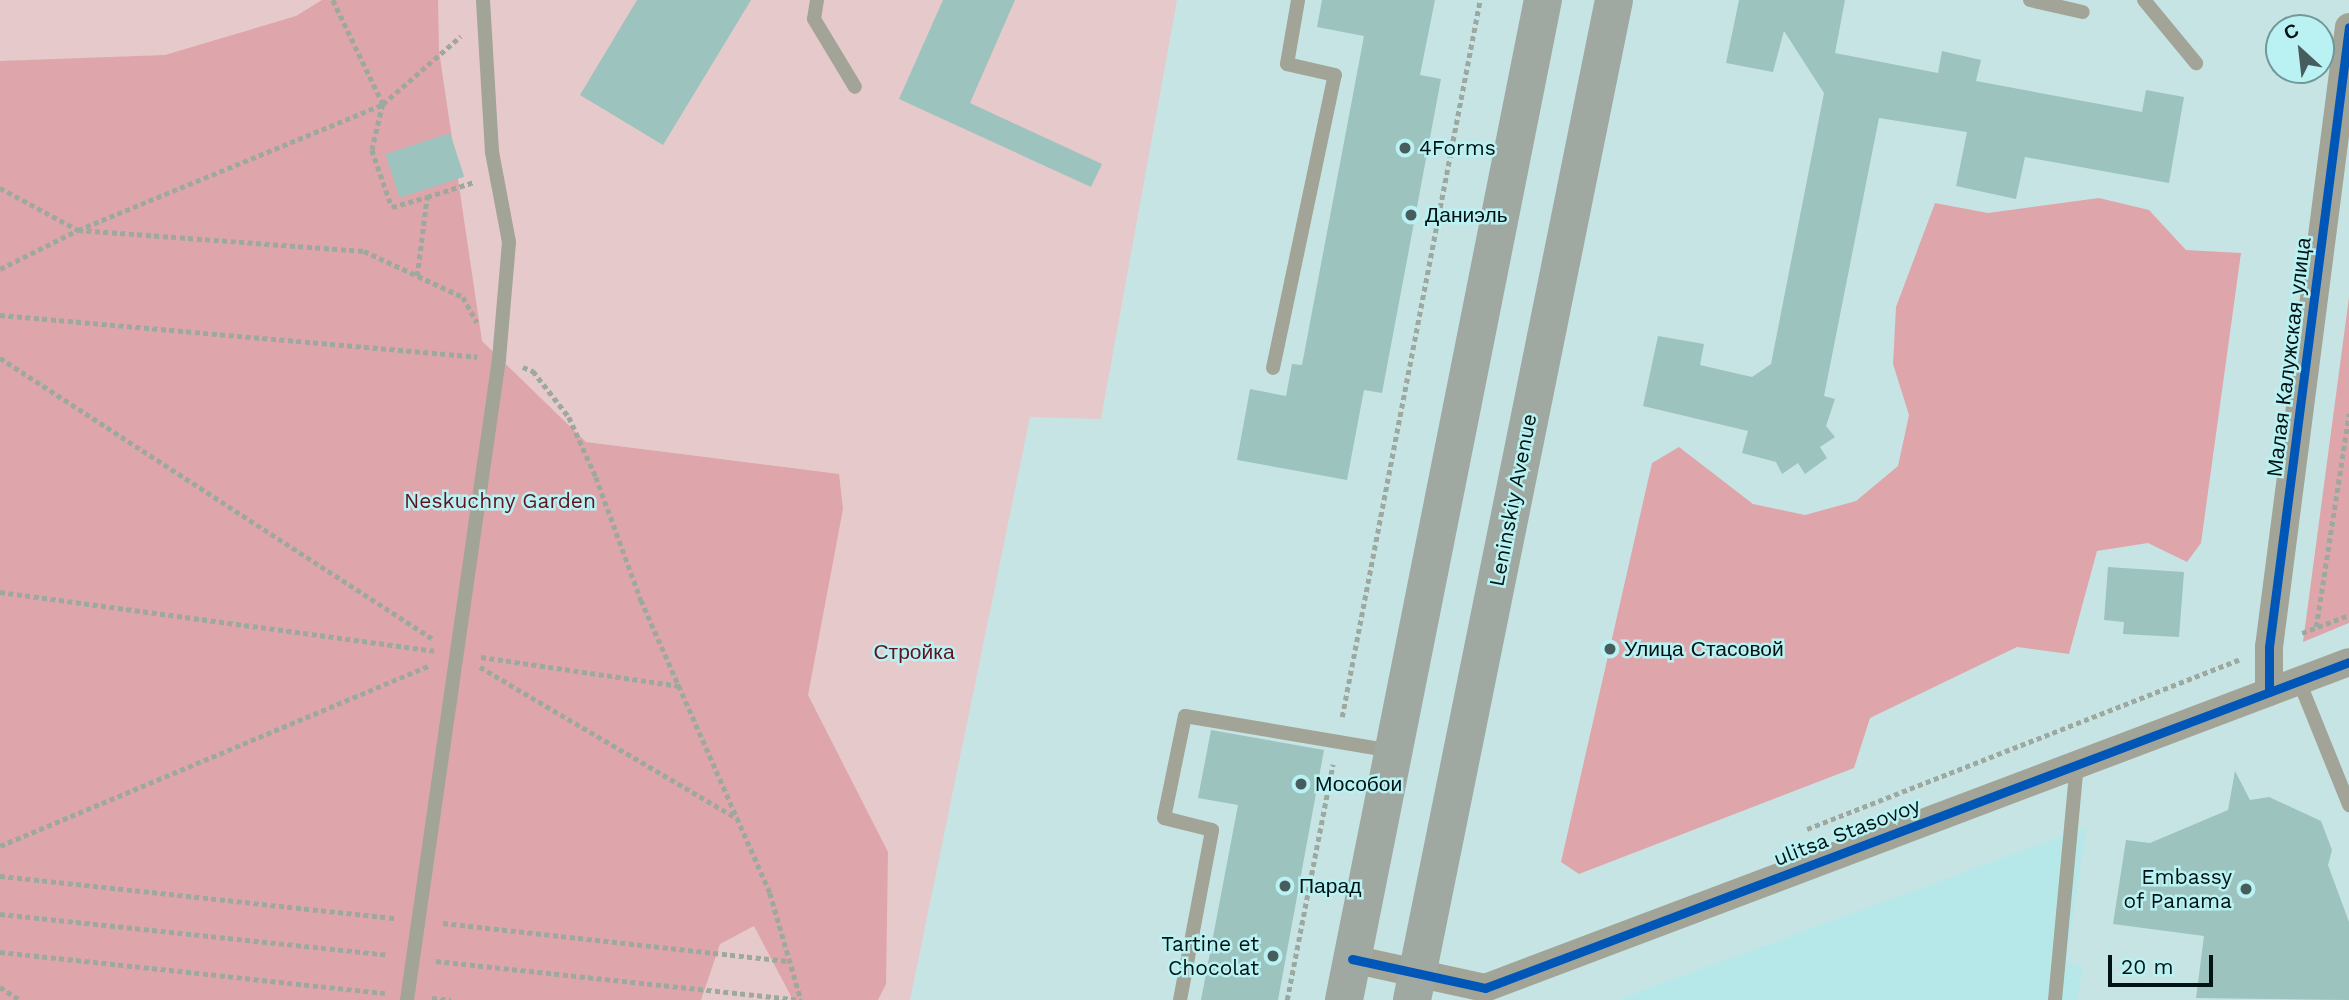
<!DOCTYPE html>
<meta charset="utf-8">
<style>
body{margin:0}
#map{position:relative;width:2349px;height:1000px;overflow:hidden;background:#c7e4e5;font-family:"Work Sans",sans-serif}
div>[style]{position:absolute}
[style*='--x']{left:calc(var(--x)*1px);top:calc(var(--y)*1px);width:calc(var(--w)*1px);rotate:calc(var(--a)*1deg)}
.built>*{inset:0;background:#b6e8e9}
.green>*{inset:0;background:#e6c9ca}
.forest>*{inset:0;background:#dea6ab}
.building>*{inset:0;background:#9cc3be;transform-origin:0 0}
.path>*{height:4.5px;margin-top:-2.25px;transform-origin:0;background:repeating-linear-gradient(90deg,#9da89f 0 5px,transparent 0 8.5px)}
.lane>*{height:14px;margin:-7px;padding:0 7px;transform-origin:7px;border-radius:7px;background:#a1a496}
.street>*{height:28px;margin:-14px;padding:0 14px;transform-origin:14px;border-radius:14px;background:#a1a496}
.primary>*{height:38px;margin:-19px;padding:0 19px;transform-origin:19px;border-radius:19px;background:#9fa9a1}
.cycleway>*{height:9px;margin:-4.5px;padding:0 4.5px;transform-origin:4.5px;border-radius:4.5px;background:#0057b8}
.dots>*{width:19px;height:19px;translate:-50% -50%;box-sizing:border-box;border:4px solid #baf1f2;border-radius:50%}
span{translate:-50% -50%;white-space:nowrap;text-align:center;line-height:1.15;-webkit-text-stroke:5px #baf1f2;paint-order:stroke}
.poi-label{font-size:21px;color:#011314}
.left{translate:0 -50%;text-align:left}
.right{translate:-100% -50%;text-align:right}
.street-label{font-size:21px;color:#011314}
.park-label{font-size:21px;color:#61131f}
.north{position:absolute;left:2265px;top:14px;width:70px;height:70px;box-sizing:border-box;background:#baf1f2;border:2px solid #709899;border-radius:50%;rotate:333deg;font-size:19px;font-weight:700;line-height:28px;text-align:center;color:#011314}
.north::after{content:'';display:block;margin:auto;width:24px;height:32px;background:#465c5d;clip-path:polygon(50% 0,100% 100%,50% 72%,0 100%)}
.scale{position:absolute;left:2108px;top:955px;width:105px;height:32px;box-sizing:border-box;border:4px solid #011314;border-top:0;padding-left:9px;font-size:21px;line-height:24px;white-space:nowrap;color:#011314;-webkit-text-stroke:5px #baf1f2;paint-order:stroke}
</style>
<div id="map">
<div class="built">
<div style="clip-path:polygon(2087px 827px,2066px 961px,2083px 967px,2077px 1000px,1617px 1000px)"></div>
</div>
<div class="green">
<div style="clip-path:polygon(0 0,1177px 0,1101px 419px,1030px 417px,910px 1000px,0 1000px)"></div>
</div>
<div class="forest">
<div style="clip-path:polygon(322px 0,438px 0,439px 51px,482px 341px,586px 442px,839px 474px,843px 509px,808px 695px,888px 852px,886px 984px,878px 1000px,793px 1000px,754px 926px,720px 944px,701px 1000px,0 1000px,0 61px,165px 55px,296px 16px)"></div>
<div style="clip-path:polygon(2099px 198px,2149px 210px,2186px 250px,2241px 253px,2201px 543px,2187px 562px,2148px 543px,2097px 551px,2069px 654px,2017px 647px,1870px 718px,1854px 768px,1579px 874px,1561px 862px,1652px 463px,1679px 447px,1753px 504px,1805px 515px,1856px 501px,1898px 466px,1909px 415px,1893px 364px,1896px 307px,1935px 203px,1988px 213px)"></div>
<div style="clip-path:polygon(2349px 297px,2349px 623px,2303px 642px)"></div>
</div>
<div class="building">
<div style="clip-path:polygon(637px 0,751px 0,663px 145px,580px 95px)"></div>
<div style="clip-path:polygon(943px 0,1015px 0,970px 103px,1102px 164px,1091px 187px,899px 99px)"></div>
<div style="clip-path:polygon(1322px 0,1435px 0,1420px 75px,1441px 79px,1382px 393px,1364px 390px,1347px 480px,1237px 460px,1250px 389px,1286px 396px,1292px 364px,1302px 365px,1364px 36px,1317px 27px)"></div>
<div style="clip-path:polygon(1739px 0,1845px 0,1835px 53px,1938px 73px,1942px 51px,1981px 60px,1976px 81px,2142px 112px,2146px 90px,2184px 97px,2169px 183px,2025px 157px,2016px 199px,1956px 186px,1967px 132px,1879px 118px,1824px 396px,1835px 399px,1826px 426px,1835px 437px,1820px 447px,1827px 458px,1805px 474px,1798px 463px,1782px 474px,1776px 462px,1742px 453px,1748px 431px,1643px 406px,1658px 336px,1704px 344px,1700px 365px,1752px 377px,1771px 364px,1824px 93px,1784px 31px,1773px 72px,1726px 63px)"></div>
<div style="left:450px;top:133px;width:46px;height:68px;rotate:72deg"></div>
<div style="clip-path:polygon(2108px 567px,2184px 572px,2179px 637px,2123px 634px,2124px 622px,2104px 620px)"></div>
<div style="clip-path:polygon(1211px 730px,1324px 750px,1278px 1000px,1201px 1000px,1238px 805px,1198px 798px)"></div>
<div style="clip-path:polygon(2235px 771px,2250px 800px,2269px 797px,2321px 821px,2332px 850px,2328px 865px,2349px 922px,2349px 1000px,2196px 998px,2204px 936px,2113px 924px,2126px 840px,2150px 843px,2228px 810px)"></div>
</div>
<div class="path">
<div style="--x:333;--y:0;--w:115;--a:64.3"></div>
<div style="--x:383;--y:104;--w:47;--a:103.4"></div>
<div style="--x:372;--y:150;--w:60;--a:70.7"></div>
<div style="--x:392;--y:207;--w:36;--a:-16"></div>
<div style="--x:0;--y:188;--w:89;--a:28.3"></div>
<div style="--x:78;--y:230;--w:287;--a:4.2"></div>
<div style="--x:364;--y:251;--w:109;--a:24.9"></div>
<div style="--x:463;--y:297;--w:29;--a:61"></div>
<div style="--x:0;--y:269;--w:87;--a:-26.6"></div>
<div style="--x:78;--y:230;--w:330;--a:-22.4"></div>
<div style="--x:383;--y:104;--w:103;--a:-41.1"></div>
<div style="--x:417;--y:276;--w:80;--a:-82.8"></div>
<div style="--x:427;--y:197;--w:49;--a:-17.7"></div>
<div style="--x:0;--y:315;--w:479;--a:5"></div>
<div style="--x:0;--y:358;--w:516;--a:32.98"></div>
<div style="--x:523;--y:367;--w:11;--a:22"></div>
<div style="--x:533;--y:371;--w:58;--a:52"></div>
<div style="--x:569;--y:417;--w:66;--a:65.8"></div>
<div style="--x:596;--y:477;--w:131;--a:69.9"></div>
<div style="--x:641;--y:600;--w:320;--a:66.2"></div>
<div style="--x:770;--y:893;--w:111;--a:73.8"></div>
<div style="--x:0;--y:592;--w:438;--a:7.7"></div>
<div style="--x:2316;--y:627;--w:216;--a:-81.2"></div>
<div style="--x:2302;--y:633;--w:50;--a:-21"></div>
<div style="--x:481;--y:657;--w:201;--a:8.3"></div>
<div style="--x:480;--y:667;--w:299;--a:30.5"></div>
<div style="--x:1342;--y:717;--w:730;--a:-79.11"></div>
<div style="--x:1807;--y:829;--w:464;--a:-21.4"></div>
<div style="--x:0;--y:846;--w:467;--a:-22.8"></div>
<div style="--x:0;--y:876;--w:398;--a:6.1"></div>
<div style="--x:0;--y:914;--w:391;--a:6"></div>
<div style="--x:443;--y:923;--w:347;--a:6.3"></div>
<div style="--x:0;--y:952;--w:387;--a:6.1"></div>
<div style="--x:436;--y:961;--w:367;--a:6.1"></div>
<div style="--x:0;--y:987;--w:24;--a:33"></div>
<div style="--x:432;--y:998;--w:19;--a:6"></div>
<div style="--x:1287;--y:1000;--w:240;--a:-79"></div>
</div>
<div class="lane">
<div style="--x:817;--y:0;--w:19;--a:99"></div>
<div style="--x:814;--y:19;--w:79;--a:58.9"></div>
<div style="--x:2030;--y:0;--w:54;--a:12.8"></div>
<div style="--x:2144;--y:0;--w:82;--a:50.5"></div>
<div style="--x:1273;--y:368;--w:299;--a:-78.1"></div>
<div style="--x:1335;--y:75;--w:49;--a:-167.1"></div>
<div style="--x:1287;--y:64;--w:65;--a:-80.2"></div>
<div style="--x:2299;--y:681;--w:134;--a:68"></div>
<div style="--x:407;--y:1000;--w:648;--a:-81.83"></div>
<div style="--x:499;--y:359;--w:117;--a:-85.1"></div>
<div style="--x:509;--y:242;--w:92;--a:-100.7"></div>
<div style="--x:492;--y:152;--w:152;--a:-93.4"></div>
<div style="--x:1180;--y:1000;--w:173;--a:-79.3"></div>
<div style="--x:1212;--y:830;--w:49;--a:-166"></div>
<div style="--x:1164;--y:818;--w:104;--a:-78.4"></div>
<div style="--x:1185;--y:716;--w:211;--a:9.6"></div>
<div style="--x:2055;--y:1000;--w:237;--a:-84.7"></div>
</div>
<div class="street">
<div style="--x:2269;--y:692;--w:45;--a:-90"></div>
<div style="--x:2269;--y:647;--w:625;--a:-82.65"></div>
<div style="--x:1352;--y:959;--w:136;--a:12.3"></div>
<div style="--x:1485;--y:988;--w:923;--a:-20.67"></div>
</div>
<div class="primary">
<div style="--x:1344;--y:1000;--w:1020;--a:-78.75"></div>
<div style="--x:1412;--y:1000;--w:1020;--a:-78.58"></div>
</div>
<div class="cycleway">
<div style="--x:2269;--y:692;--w:45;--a:-90"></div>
<div style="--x:2269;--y:647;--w:625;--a:-82.65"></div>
<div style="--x:1352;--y:959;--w:136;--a:12.3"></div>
<div style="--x:1485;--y:988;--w:923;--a:-20.67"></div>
</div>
<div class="dots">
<div style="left:1405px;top:148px;background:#465c5d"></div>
<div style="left:1411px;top:215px;background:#465c5d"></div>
<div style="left:1610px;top:649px;background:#465c5d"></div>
<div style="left:1301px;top:784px;background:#465c5d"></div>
<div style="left:1285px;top:886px;background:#465c5d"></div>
<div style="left:2246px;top:889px;background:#465c5d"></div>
<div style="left:1273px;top:956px;background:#465c5d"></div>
</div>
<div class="poi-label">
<span class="left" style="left:1419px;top:148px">4Forms</span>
<span class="left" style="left:1425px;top:215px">Даниэль</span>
<span class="left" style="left:1624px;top:649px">Улица Стасовой</span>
<span class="left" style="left:1315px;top:784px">Мособои</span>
<span class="right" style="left:2232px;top:889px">Embassy<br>of Panama</span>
<span class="left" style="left:1299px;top:886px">Парад</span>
<span class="right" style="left:1259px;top:956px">Tartine et<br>Chocolat</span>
</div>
<div class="street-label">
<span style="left:2289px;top:357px;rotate:-83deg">Малая Калужская улица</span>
<span style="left:1513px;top:500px;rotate:-79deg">Leninskiy Avenue</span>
<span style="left:1847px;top:832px;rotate:-21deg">ulitsa Stasovoy</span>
</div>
<div class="park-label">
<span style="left:500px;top:501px">Neskuchny Garden</span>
<span style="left:914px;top:652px">Стройка</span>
</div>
<div class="north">С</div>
<div class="scale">20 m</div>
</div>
